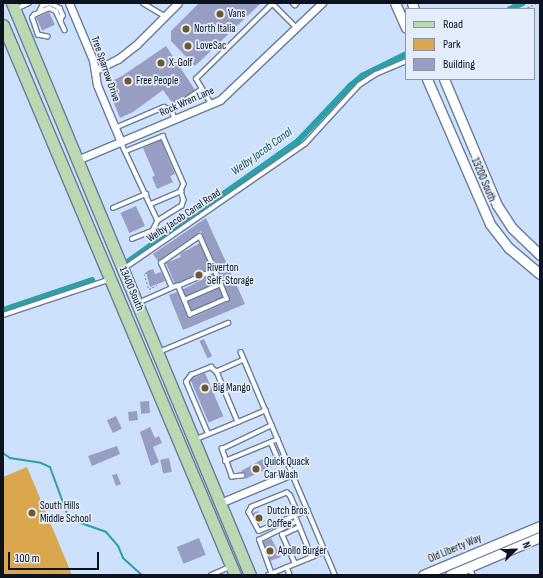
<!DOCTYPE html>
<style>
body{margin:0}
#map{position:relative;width:543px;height:578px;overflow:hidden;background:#cde0fc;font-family:"Sofia Sans Condensed",sans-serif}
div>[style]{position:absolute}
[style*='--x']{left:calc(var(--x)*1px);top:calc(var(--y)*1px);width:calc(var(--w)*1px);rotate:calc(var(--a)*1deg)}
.green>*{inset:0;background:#dba74e}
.stream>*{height:2px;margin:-1px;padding:0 1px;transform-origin:1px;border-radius:1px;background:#29a1a6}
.canal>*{height:6px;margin:-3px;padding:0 3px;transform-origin:3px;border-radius:3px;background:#29a1a6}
.building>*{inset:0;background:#989ec3;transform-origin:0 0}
.path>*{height:1px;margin-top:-0.5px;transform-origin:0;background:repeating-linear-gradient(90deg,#7e8ca1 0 2px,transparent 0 4px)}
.roads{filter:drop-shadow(1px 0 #677c9c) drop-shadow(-1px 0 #677c9c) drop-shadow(0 1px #677c9c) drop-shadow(0 -1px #677c9c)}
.service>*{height:3.5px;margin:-1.75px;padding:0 1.75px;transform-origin:1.75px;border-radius:1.75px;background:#fff}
.minor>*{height:7px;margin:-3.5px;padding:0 3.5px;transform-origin:3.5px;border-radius:3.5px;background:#fff}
.tertiary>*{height:9px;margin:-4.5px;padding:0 4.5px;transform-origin:4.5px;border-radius:4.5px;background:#fff}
.primary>*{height:11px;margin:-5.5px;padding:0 5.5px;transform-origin:5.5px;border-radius:5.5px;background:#bbd8b2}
.dots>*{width:11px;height:11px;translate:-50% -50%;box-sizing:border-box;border:2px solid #e3edfb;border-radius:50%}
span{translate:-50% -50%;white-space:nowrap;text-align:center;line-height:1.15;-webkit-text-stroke:3.5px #e3edfb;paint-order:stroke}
.poi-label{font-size:11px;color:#0c131f}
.left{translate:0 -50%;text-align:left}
.street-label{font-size:11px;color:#0c131f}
.water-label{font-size:12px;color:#115355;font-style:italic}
.frame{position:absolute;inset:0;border:4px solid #0c131f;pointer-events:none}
.legend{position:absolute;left:405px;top:8px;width:130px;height:72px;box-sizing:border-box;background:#e3edfb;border:1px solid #8d96a3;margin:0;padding:5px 7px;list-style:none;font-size:12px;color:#0c131f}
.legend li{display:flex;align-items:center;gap:8px;height:20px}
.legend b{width:20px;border:1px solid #8d96a3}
.north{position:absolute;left:495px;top:530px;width:40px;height:40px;-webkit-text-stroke:3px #e3edfb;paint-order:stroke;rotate:67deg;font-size:11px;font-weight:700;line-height:16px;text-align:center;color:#0c131f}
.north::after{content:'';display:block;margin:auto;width:14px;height:18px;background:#0c131f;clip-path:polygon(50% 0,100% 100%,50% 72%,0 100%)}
.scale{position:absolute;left:8px;top:552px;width:91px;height:18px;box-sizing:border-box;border:2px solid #0c131f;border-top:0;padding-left:5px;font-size:12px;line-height:14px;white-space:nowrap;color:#0c131f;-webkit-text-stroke:3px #e3edfb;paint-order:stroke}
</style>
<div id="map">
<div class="green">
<div style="clip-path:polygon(27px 467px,72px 575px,3px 575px,3px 477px)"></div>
</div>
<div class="stream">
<div style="--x:3;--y:453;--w:9;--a:36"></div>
<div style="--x:10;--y:458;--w:31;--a:9"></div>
<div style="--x:41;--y:463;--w:10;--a:24"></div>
<div style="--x:50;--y:467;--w:55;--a:69.9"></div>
<div style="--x:69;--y:519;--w:39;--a:19"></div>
<div style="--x:106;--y:532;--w:18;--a:49"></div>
<div style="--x:118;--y:546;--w:13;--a:67"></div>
<div style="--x:123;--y:558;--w:25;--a:42"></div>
</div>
<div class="canal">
<div style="--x:510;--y:9;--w:14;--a:-25"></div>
<div style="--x:126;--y:263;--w:211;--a:-35.3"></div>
<div style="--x:298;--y:141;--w:76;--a:-46.6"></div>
<div style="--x:350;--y:86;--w:16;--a:-40"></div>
<div style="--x:362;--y:76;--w:49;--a:-26.6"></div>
<div style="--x:3;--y:310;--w:94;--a:-18.6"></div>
</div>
<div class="building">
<div style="clip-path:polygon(199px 3px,261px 3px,195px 66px,171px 41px,171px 31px)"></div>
<div style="left:49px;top:12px;width:14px;height:14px;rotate:65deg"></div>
<div style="clip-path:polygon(166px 46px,195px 90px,173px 104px,163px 90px,133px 112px,120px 118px,106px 84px,122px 76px)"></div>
<div style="clip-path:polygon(161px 140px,175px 174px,170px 176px,173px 182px,157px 189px,152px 177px,155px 176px,143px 148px)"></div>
<div style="left:136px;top:206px;width:22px;height:17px;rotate:66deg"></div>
<div style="clip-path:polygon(206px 218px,245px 304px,183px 330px,169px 295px,177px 292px,187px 316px,191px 318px,229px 301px,224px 283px,201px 231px,158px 261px,153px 254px)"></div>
<div style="clip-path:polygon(200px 243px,211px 268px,175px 284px,166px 263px,181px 257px,180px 254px)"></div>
<div style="clip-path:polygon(153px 269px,155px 274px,161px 272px,165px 281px,150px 287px,146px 272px)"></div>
<div style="left:213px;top:274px;width:9px;height:34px;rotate:63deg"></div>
<div style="left:219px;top:288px;width:10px;height:34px;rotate:66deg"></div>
<div style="left:204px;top:339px;width:19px;height:5px;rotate:65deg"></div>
<div style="left:205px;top:373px;width:47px;height:16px;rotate:67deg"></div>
<div style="left:149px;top:401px;width:12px;height:9px;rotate:85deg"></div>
<div style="left:137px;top:411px;width:9px;height:9px;rotate:84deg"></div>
<div style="left:116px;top:416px;width:14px;height:10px;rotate:65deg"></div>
<div style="clip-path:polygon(150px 427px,155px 438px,159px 436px,162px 443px,153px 447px,159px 462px,151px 466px,140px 432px)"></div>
<div style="clip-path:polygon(117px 446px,120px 454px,92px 466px,88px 456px)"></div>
<div style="clip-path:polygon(268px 456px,273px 466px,245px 479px,246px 474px,241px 471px)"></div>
<div style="left:169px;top:458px;width:14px;height:9px;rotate:78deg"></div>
<div style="clip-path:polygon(117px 474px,121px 484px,116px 486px,112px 475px)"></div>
<div style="clip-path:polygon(258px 511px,265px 521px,259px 524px,253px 513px)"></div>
<div style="left:199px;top:538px;width:18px;height:24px;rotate:68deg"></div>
<div style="clip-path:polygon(271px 538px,281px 557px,270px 561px,263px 542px)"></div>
</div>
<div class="path">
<div style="--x:524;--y:9;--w:14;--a:-25"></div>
<div style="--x:150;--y:270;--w:7;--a:146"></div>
<div style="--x:144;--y:274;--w:16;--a:72"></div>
<div style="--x:149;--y:289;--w:9;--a:-27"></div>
</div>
<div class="roads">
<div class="service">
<div style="--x:50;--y:3;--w:11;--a:27"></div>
<div style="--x:60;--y:8;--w:8;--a:67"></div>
<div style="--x:63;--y:15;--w:6;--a:108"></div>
<div style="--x:143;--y:3;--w:26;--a:31"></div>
<div style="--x:293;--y:3;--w:3;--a:45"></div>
<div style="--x:295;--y:5;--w:3;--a:-45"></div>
<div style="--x:273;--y:4;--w:33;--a:45"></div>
<div style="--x:16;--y:9;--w:14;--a:-25"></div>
<div style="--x:39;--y:12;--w:7;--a:-63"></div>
<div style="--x:42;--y:6;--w:8;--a:-23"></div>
<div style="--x:48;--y:37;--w:10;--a:-169"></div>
<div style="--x:38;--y:35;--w:18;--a:-109"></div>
<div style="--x:32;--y:18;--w:4;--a:-56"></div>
<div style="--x:34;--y:15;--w:17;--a:-25"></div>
<div style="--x:49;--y:8;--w:8;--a:23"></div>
<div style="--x:56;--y:11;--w:21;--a:65"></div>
<div style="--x:211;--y:104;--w:29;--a:-121"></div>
<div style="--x:196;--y:79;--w:108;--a:-44.6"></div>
<div style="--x:175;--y:120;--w:11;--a:-112"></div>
<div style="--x:171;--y:110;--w:37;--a:-34"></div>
<div style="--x:115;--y:128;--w:53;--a:-23.2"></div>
<div style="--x:164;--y:107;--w:8;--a:23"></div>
<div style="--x:121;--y:142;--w:87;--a:64.9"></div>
<div style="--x:158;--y:221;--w:11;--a:117"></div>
<div style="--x:153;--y:231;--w:22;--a:158"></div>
<div style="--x:126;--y:151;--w:40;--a:-22"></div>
<div style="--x:163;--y:136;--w:52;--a:66.4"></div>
<div style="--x:184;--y:184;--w:8;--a:113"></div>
<div style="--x:151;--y:204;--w:33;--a:-23"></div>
<div style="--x:181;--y:191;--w:9;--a:72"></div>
<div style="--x:184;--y:200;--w:6;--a:108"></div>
<div style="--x:182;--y:206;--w:28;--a:148"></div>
<div style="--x:113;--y:208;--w:36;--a:-23"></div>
<div style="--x:125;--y:268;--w:219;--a:-34.6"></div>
<div style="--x:305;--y:144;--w:80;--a:-47.5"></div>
<div style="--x:359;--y:85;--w:20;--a:-33"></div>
<div style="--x:376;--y:74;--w:33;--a:-23"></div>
<div style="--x:178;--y:286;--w:6;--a:162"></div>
<div style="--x:172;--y:288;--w:27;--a:-114"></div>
<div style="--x:161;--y:263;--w:47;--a:-34.7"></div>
<div style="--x:200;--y:236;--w:37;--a:66"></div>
<div style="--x:215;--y:270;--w:15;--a:67"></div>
<div style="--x:221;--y:284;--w:16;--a:68"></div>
<div style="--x:227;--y:299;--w:40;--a:156.6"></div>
<div style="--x:190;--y:315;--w:16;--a:-112"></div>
<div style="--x:184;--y:300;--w:40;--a:-23.4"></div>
<div style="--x:184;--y:300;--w:15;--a:-113"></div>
<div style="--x:178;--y:286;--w:40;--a:-23.4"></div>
<div style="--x:138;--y:303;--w:37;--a:-24"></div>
<div style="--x:3;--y:315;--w:111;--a:-18.4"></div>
<div style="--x:159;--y:352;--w:75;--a:-22.8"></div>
<div style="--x:241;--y:352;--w:242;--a:67.1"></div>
<div style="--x:244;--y:360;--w:30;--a:156"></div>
<div style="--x:217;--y:372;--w:54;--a:67.2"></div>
<div style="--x:238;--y:422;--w:30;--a:-23"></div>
<div style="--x:208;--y:434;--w:56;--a:-112.9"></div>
<div style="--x:186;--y:382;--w:9;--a:-54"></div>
<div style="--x:191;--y:375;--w:22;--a:-22"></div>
<div style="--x:211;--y:367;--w:8;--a:40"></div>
<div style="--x:194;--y:440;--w:48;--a:-22.2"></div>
<div style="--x:271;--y:442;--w:21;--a:67"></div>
<div style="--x:225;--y:461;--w:57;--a:-22.5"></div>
<div style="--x:273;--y:463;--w:14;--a:-21"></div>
<div style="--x:243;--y:476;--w:11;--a:175"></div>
<div style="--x:232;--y:477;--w:30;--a:-110"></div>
<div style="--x:222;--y:449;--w:55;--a:-25.6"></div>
<div style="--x:298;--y:514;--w:20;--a:-114"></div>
<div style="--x:290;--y:496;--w:4;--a:-135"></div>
<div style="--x:287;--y:493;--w:38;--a:158"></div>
<div style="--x:252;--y:507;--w:6;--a:121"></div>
<div style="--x:249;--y:512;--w:21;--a:62"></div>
<div style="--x:259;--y:531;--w:53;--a:-23.2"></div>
<div style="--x:295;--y:515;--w:45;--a:68"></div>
<div style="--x:312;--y:557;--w:14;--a:-25"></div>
<div style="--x:295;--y:564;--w:32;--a:-114"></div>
<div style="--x:282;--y:535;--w:19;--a:-25"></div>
<div style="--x:287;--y:567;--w:9;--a:69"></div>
<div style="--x:470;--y:568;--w:8;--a:67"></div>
<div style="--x:211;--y:575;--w:21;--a:-23"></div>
<div style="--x:268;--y:575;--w:48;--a:-22.2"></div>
<div style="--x:272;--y:575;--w:37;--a:-110"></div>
<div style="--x:259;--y:540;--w:42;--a:-26.6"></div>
</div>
<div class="minor">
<div style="--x:69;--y:3;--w:62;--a:67.2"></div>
<div style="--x:93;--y:60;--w:25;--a:81"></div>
<div style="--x:97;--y:85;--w:62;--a:67.2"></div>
<div style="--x:96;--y:70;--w:25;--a:-27"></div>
<div style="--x:118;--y:59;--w:23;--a:-38"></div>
<div style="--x:136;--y:45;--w:59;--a:-45"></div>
<div style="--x:77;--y:160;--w:155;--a:-22.8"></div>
<div style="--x:220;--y:100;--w:141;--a:-43.6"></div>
<div style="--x:220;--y:503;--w:78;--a:-22.6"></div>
</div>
<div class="tertiary">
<div style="--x:395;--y:3;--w:27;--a:66"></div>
<div style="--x:412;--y:3;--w:6;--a:72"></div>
<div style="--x:427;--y:79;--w:158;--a:66.5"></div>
<div style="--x:490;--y:224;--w:31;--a:52"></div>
<div style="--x:509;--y:248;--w:40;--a:40"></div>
<div style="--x:444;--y:79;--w:137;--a:67.2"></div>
<div style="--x:497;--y:205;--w:27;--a:57"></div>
<div style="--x:512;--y:228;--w:39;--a:44"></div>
<div style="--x:423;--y:575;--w:127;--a:-22.7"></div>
<div style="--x:450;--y:575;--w:98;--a:-22.9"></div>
</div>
<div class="primary">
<div style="--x:12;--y:3;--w:620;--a:67.41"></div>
<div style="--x:3;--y:25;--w:597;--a:67.13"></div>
</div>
</div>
<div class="dots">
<div style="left:220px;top:14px;background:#725729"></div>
<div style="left:186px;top:29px;background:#725729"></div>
<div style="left:188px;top:46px;background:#725729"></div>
<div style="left:161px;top:63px;background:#725729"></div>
<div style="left:128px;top:81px;background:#725729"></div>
<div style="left:199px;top:275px;background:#725729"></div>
<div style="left:205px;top:388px;background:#725729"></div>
<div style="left:256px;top:469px;background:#725729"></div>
<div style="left:32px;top:513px;background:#725729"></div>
<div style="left:259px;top:518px;background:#725729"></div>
<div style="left:270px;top:551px;background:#725729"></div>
</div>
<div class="poi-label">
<span class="left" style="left:228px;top:14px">Vans</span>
<span class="left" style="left:194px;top:29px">North Italia</span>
<span class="left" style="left:196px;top:46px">LoveSac</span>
<span class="left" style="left:169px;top:63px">X-Golf</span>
<span class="left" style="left:136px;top:81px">Free People</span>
<span class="left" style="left:207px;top:275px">Riverton<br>Self-Storage</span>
<span class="left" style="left:213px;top:388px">Big Mango</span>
<span class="left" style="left:264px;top:469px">Quick Quack<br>Car Wash</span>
<span class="left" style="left:40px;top:513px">South Hills<br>Middle School</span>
<span class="left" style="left:267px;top:518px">Dutch Bros.<br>Coffee</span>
<span class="left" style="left:278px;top:551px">Apollo Burger</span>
</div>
<div class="street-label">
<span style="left:105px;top:69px;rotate:71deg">Tree Sparrow Drive</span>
<span style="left:187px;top:102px;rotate:-24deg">Rock Wren Lane</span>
<span style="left:483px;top:180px;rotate:67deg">13200 South</span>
<span style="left:184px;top:216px;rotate:-34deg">Welby Jacob Canal Road</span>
<span style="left:131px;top:289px;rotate:67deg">13400 South</span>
<span style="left:455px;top:549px;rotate:-23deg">Old Liberty Way</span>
</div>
<div class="water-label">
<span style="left:262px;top:152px;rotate:-36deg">Welby Jacob Canal</span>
</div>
<div class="frame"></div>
<ul class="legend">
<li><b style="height:5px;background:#bbd8b2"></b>Road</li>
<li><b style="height:11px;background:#dba74e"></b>Park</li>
<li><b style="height:11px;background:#989ec3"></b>Building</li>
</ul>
<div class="north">N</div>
<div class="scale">100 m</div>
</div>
